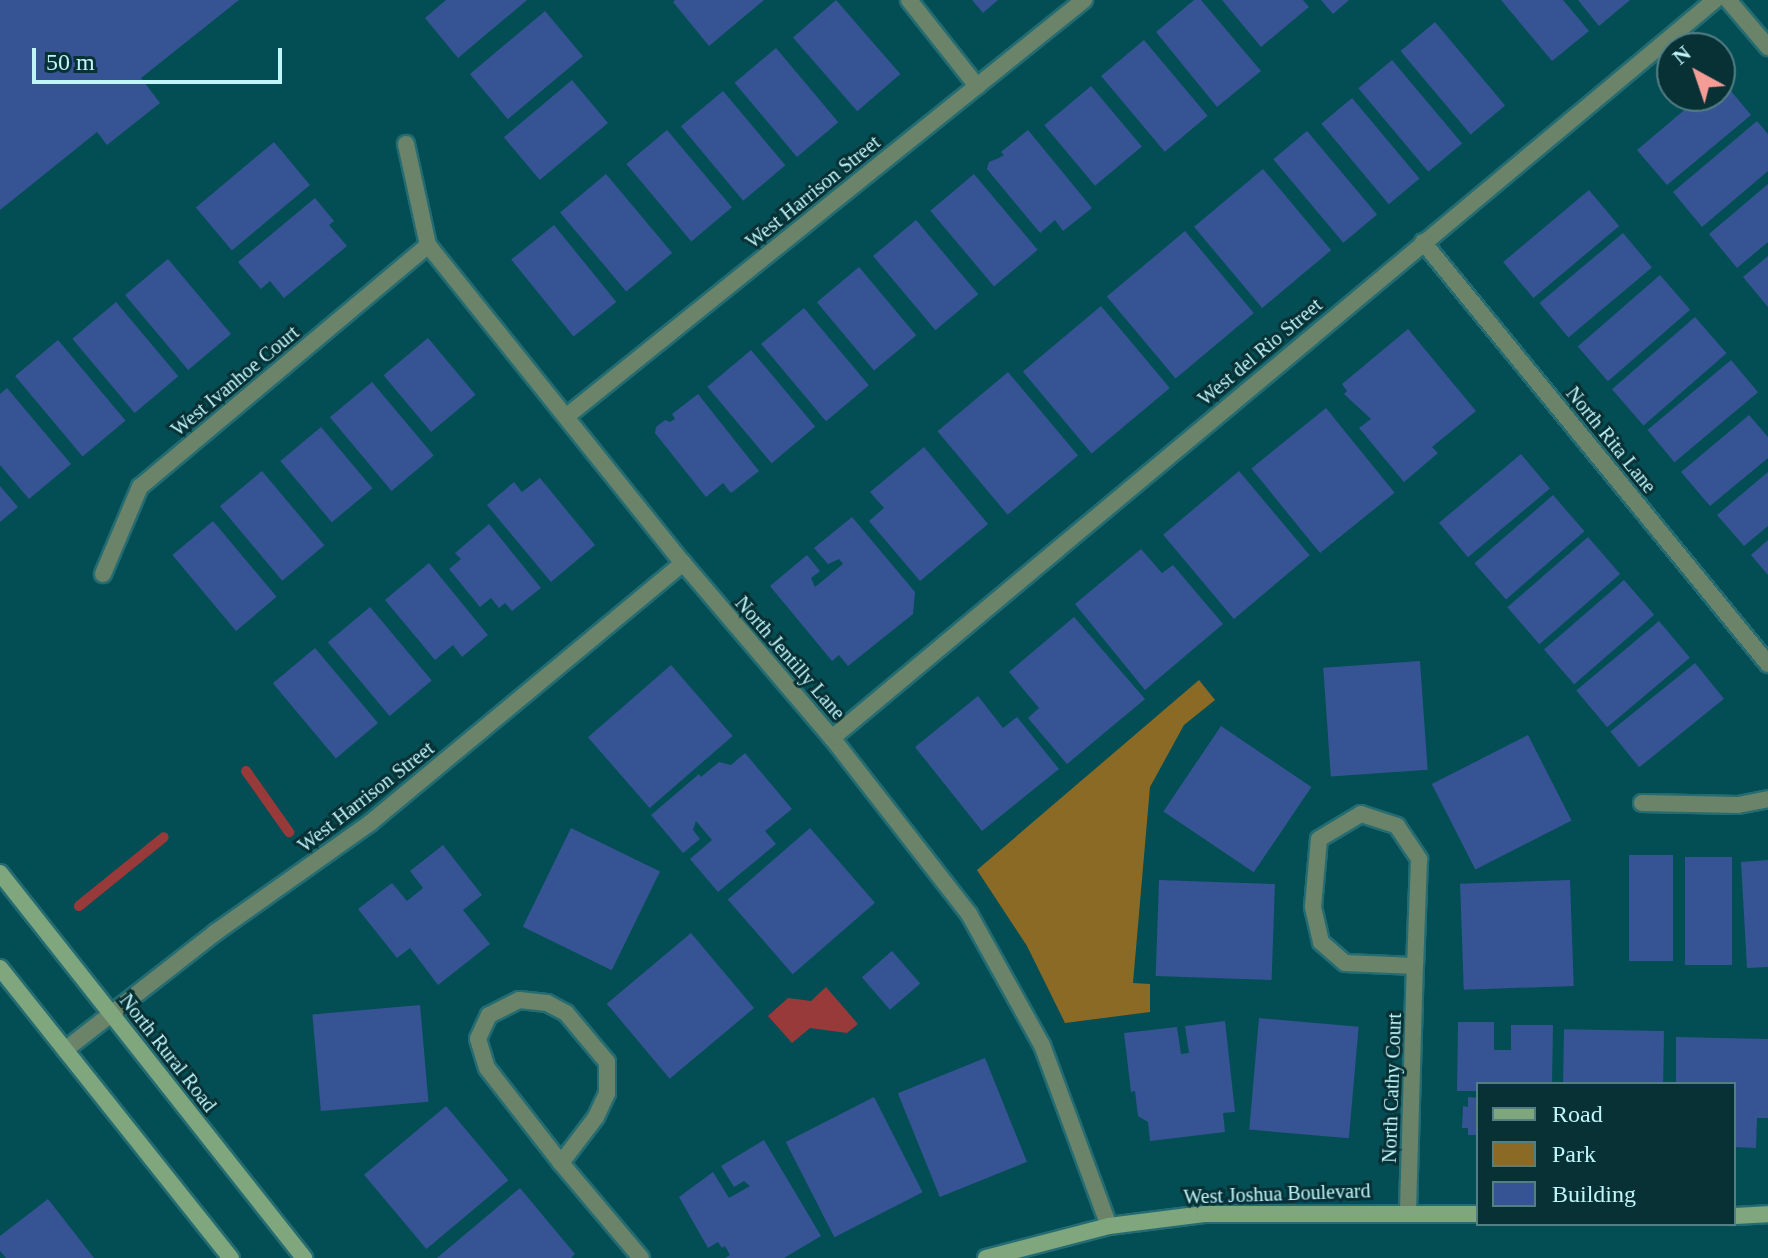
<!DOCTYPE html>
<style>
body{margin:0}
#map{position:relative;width:1768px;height:1258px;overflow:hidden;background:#024e54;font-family:"Times New Roman",serif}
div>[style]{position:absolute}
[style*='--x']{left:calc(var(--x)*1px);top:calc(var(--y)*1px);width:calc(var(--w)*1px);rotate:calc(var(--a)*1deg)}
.green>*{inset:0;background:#8a6a25}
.water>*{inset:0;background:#993a3a}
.stream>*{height:10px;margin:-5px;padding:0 5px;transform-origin:5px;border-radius:5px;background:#993a3a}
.building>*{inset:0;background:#365493;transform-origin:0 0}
.roads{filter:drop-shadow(2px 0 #246c72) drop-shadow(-2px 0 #246c72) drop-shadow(0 2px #246c72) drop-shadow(0 -2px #246c72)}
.street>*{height:16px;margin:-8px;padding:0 8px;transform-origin:8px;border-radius:8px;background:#6b8469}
.secondary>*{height:16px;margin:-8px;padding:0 8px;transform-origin:8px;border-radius:8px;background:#7fa67d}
span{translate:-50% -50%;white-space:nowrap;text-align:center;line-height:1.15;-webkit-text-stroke:6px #083135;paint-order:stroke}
.street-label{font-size:20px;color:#c0f5fa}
.legend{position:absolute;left:1476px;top:1082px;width:260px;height:144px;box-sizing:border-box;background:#083135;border:2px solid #527f84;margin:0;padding:10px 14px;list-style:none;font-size:24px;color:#c0f5fa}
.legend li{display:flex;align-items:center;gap:16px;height:40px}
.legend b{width:40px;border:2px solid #527f84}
.north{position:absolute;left:1656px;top:32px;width:80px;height:80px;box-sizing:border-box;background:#083135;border:2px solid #527f84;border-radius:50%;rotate:320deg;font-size:22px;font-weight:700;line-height:32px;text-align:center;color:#c0f5fa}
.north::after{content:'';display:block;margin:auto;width:28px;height:36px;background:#f59c96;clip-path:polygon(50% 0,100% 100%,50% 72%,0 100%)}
.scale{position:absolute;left:32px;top:48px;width:250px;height:36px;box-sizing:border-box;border:4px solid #c0f5fa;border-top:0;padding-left:10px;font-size:24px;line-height:28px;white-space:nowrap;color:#c0f5fa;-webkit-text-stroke:6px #083135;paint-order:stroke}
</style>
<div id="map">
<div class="green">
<div style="clip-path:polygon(1199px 680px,1215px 700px,1184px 725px,1150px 787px,1133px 983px,1150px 984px,1150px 1012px,1065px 1023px,1027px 946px,977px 870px)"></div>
</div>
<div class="water">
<div style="clip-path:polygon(826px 987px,858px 1024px,847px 1033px,810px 1028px,792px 1043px,768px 1016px,788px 998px,811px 1001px)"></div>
</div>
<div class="stream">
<div style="--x:246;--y:771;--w:75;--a:54.8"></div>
<div style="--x:79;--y:906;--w:109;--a:-39.1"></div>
</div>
<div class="building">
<div style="clip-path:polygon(0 0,239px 0,141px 78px,160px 103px,107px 145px,97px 132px,0 210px)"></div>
<div style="clip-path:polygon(446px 0,527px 0,458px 58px,425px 18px)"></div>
<div style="clip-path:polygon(675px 0,764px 0,709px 46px,673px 2px)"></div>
<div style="left:836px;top:0;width:98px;height:57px;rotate:49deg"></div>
<div style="clip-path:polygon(972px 0,998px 0,983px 13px)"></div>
<div style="clip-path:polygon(1194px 0,1201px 0,1261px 71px,1217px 107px,1156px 32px)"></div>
<div style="clip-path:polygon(1222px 0,1303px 0,1309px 7px,1261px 47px)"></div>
<div style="clip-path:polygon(1321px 0,1349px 0,1333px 14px)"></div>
<div style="clip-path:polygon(1501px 0,1563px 0,1589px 31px,1552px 61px)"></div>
<div style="clip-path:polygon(1578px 0,1630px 0,1599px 26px)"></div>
<div style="left:545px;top:11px;width:59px;height:98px;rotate:50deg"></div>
<div style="left:1435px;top:22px;width:109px;height:45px;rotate:50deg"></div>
<div style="left:1144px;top:40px;width:99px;height:56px;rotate:50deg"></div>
<div style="left:776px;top:48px;width:97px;height:54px;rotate:50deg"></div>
<div style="left:1392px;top:60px;width:109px;height:44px;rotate:50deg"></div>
<div style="clip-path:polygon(1720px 78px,1751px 115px,1667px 185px,1637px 150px,1701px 96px,1720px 96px)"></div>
<div style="left:572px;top:80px;width:56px;height:89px;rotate:50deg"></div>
<div style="left:1091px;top:86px;width:79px;height:61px;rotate:50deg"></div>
<div style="left:723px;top:91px;width:97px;height:55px;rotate:50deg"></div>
<div style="left:1352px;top:98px;width:105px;height:40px;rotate:50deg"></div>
<div style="clip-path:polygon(1757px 121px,1768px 134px,1768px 171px,1702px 227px,1673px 192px)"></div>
<div style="left:667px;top:130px;width:101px;height:53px;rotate:50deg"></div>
<div style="clip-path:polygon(1028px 130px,1092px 208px,1063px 231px,1055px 220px,1040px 233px,987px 169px,989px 162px,999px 158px,1004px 155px,1001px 152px)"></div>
<div style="left:1307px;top:131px;width:109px;height:44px;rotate:50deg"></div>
<div style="left:274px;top:142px;width:56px;height:102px;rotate:50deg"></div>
<div style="left:1263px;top:169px;width:106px;height:90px;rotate:50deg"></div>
<div style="left:606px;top:174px;width:103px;height:60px;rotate:50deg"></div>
<div style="left:974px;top:174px;width:99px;height:57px;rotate:50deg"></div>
<div style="clip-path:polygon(1768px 184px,1768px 242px,1737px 268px,1709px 234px)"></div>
<div style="left:1589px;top:190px;width:47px;height:112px;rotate:50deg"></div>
<div style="clip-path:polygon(315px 198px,334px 221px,329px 225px,347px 246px,284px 298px,270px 281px,261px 289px,238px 262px)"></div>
<div style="left:916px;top:220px;width:97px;height:56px;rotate:50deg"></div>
<div style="left:554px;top:225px;width:99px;height:55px;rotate:51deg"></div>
<div style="left:1185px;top:231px;width:107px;height:102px;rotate:50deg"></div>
<div style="left:1623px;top:233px;width:45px;height:109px;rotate:50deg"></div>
<div style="clip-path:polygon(1768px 256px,1768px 307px,1743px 277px)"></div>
<div style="left:168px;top:259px;width:98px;height:56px;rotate:50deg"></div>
<div style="left:859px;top:267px;width:89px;height:55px;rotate:50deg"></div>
<div style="left:1660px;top:275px;width:46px;height:109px;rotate:49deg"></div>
<div style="left:116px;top:302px;width:97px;height:57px;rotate:50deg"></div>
<div style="left:1101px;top:306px;width:107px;height:102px;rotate:50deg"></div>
<div style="left:804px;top:308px;width:101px;height:56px;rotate:50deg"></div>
<div style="left:1695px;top:317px;width:48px;height:110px;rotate:49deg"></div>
<div style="clip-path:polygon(1408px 329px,1476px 411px,1432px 447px,1438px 453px,1404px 482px,1359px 428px,1371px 419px,1344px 394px,1347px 391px,1342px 384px)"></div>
<div style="left:428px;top:338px;width:74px;height:58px;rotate:50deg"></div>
<div style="left:58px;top:340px;width:105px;height:56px;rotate:50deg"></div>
<div style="left:751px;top:350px;width:100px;height:57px;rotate:50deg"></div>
<div style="left:1731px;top:360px;width:42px;height:109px;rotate:50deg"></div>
<div style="left:1008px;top:372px;width:109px;height:92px;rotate:50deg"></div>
<div style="left:372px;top:382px;width:96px;height:55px;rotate:50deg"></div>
<div style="clip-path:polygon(7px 388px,71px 464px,29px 499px,0 465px,0 394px)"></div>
<div style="clip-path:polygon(698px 394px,759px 471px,731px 493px,723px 483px,706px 497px,655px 433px,656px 427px,665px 420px,670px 422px,675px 419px,672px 414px)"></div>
<div style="left:1326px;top:408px;width:109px;height:96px;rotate:51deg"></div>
<div style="clip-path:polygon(1749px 415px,1768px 437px,1768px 458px,1710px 506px,1681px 472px)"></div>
<div style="left:321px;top:427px;width:80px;height:53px;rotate:50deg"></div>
<div style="clip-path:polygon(924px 447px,988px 524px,920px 581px,869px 521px,884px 508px,870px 492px)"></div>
<div style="left:1521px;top:454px;width:45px;height:107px;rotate:50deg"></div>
<div style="left:262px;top:471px;width:97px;height:55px;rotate:50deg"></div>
<div style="left:1239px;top:471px;width:110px;height:99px;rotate:50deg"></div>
<div style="clip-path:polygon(1768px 472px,1768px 526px,1744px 546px,1717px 515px)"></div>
<div style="clip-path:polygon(540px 478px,595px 545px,551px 582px,487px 505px,514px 482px,522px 492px)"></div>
<div style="clip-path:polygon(0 486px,18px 507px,0 522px)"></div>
<div style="left:1553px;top:495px;width:48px;height:104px;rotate:49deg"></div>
<div style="clip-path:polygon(852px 517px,915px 592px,913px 614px,848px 666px,839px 655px,832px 661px,770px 586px,807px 555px,820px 571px,811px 578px,815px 587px,843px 564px,839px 559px,828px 564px,814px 548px)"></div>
<div style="left:213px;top:521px;width:99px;height:53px;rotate:50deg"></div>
<div style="clip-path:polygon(489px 524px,541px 588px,512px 611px,505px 603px,499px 608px,491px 598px,480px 607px,449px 569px,461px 559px,455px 553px)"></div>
<div style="left:1588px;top:537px;width:49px;height:107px;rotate:49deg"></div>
<div style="clip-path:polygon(1768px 540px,1768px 575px,1751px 555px)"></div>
<div style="clip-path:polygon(1141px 549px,1162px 573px,1173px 565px,1223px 624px,1145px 690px,1075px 604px)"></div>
<div style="clip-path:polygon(429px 563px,488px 635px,462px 657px,453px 645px,435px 660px,385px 600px)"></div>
<div style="left:1624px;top:580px;width:46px;height:106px;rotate:49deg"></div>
<div style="left:370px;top:607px;width:96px;height:55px;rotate:50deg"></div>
<div style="clip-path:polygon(1074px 617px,1145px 699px,1067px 764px,1028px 718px,1039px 708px,1009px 672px)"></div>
<div style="left:1659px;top:621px;width:48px;height:108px;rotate:50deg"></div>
<div style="left:315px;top:648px;width:98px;height:55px;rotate:50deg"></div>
<div style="left:1420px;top:661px;width:109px;height:97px;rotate:86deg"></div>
<div style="left:1695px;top:663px;width:46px;height:109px;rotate:51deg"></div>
<div style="left:671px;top:665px;width:94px;height:110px;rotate:49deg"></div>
<div style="clip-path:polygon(978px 696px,1003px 728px,1017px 717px,1059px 769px,982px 831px,915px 747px)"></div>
<div style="left:1221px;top:726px;width:109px;height:103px;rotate:34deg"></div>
<div style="left:1528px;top:735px;width:96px;height:108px;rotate:63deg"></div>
<div style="clip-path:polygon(745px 753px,792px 809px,765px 831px,776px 844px,718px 892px,690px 859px,712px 840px,696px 821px,693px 830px,700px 839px,683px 853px,651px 815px,699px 774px,701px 777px,719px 762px,731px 765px)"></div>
<div style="left:571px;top:828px;width:99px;height:110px;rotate:26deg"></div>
<div style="left:810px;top:828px;width:99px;height:109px;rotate:49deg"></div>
<div style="clip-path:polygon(443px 845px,482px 895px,463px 910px,490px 944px,438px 985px,410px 948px,397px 958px,358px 909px,392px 883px,407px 901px,423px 888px,410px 871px)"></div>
<div style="left:1629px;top:855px;width:44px;height:106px"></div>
<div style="left:1685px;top:857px;width:47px;height:108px"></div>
<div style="clip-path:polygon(1768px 860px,1768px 967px,1747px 968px,1741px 862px)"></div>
<div style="left:1159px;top:880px;width:116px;height:96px;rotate:2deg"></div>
<div style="left:1570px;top:880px;width:106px;height:110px;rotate:88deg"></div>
<div style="left:691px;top:933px;width:98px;height:110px;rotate:50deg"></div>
<div style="left:892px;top:951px;width:43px;height:40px;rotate:49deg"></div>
<div style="left:420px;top:1005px;width:97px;height:108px;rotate:85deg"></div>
<div style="left:1259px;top:1018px;width:100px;height:112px;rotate:5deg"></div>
<div style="clip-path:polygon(1225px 1021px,1235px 1112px,1223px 1113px,1225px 1132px,1150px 1141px,1148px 1122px,1138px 1116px,1135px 1091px,1131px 1092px,1124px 1033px,1177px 1027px,1181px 1054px,1189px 1053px,1185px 1026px)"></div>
<div style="clip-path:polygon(1458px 1022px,1494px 1022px,1494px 1050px,1511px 1050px,1511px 1025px,1553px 1025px,1552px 1084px,1478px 1084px,1478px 1091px,1457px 1091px)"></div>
<div style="left:1664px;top:1031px;width:53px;height:100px;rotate:91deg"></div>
<div style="clip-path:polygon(1676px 1037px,1768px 1039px,1768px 1118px,1757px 1118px,1756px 1148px,1734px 1147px,1734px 1084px,1676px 1084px)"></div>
<div style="left:985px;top:1058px;width:112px;height:94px;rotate:68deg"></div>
<div style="left:874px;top:1097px;width:107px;height:99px;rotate:63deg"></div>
<div style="clip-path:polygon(1468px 1097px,1478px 1098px,1478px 1135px,1468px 1135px,1468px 1128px,1462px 1128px,1463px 1106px,1468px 1107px)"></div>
<div style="left:446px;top:1106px;width:97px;height:107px;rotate:50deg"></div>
<div style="clip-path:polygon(764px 1140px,821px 1236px,784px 1258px,725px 1258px,730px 1255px,725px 1246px,722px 1248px,718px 1242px,708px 1248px,679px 1197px,713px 1172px,729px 1198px,750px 1186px,744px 1181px,734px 1187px,721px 1166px)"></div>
<div style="clip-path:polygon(520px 1188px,575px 1254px,571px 1258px,437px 1258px)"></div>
<div style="clip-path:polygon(48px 1199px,94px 1258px,6px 1258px,0 1251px,0 1236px)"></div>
</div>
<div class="roads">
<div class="street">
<div style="--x:909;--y:0;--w:110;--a:51.7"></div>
<div style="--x:1728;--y:0;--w:62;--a:49.6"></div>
<div style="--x:406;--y:144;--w:103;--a:77.7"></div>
<div style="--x:428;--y:245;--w:408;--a:51.3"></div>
<div style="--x:683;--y:563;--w:230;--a:49.6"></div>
<div style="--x:832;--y:738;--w:223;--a:52.1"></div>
<div style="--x:969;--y:914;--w:150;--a:60.9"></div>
<div style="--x:1042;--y:1045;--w:193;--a:69.7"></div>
<div style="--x:1423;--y:242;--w:545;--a:50.73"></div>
<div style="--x:567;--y:416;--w:664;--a:-38.82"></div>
<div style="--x:103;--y:574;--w:95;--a:-67"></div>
<div style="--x:140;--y:487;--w:376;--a:-40"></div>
<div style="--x:832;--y:738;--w:1151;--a:-39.89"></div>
<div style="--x:1642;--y:803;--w:96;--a:1.2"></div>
<div style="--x:1738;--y:805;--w:31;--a:-11"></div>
<div style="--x:1361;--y:814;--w:38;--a:18"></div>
<div style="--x:1397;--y:826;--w:40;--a:56"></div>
<div style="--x:1419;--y:859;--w:107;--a:92.1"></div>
<div style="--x:1415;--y:966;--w:70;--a:-177.5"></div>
<div style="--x:1345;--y:963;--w:32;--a:-139"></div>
<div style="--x:1321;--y:942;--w:36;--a:-103"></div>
<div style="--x:1313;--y:907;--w:68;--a:-85"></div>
<div style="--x:1319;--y:839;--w:49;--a:-30.8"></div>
<div style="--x:65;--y:1050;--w:192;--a:-38"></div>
<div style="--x:216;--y:932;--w:189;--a:-35.3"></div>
<div style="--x:370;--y:823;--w:407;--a:-39.7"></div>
<div style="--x:561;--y:1163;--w:58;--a:-52.7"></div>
<div style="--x:596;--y:1117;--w:26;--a:-65"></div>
<div style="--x:607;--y:1093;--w:31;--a:-90"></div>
<div style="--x:607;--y:1062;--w:64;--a:-129.9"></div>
<div style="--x:566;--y:1013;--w:21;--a:-152"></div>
<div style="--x:547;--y:1003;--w:28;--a:-174"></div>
<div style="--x:519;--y:1000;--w:34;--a:153"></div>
<div style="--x:489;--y:1015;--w:26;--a:115"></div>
<div style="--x:478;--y:1039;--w:30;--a:73"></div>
<div style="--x:487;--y:1068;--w:120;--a:52.1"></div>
<div style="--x:561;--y:1163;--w:124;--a:49.9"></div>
<div style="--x:1408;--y:1211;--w:245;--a:-88.4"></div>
</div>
<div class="secondary">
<div style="--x:0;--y:873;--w:491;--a:51.7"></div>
<div style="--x:0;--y:968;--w:371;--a:51.5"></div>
<div style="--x:1734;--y:1216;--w:34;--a:-3"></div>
<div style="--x:986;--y:1258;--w:127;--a:-14.6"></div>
<div style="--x:1109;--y:1226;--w:96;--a:-7.2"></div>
<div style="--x:1204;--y:1214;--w:274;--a:0"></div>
</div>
</div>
<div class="street-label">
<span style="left:813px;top:192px;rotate:-39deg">West Harrison Street</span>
<span style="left:1260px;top:352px;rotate:-40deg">West del Rio Street</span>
<span style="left:235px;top:381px;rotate:-40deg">West Ivanhoe Court</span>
<span style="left:1611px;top:440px;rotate:51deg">North Rita Lane</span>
<span style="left:790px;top:658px;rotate:49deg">North Jentilly Lane</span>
<span style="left:366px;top:797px;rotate:-38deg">West Harrison Street</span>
<span style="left:168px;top:1053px;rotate:52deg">North Rural Road</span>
<span style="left:1392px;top:1088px;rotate:-88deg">North Cathy Court</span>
<span style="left:1277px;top:1194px;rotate:-2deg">West Joshua Boulevard</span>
</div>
<ul class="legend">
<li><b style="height:10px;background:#7fa67d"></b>Road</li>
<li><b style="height:22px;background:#8a6a25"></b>Park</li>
<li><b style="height:22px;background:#365493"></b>Building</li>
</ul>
<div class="north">N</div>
<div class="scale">50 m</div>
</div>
